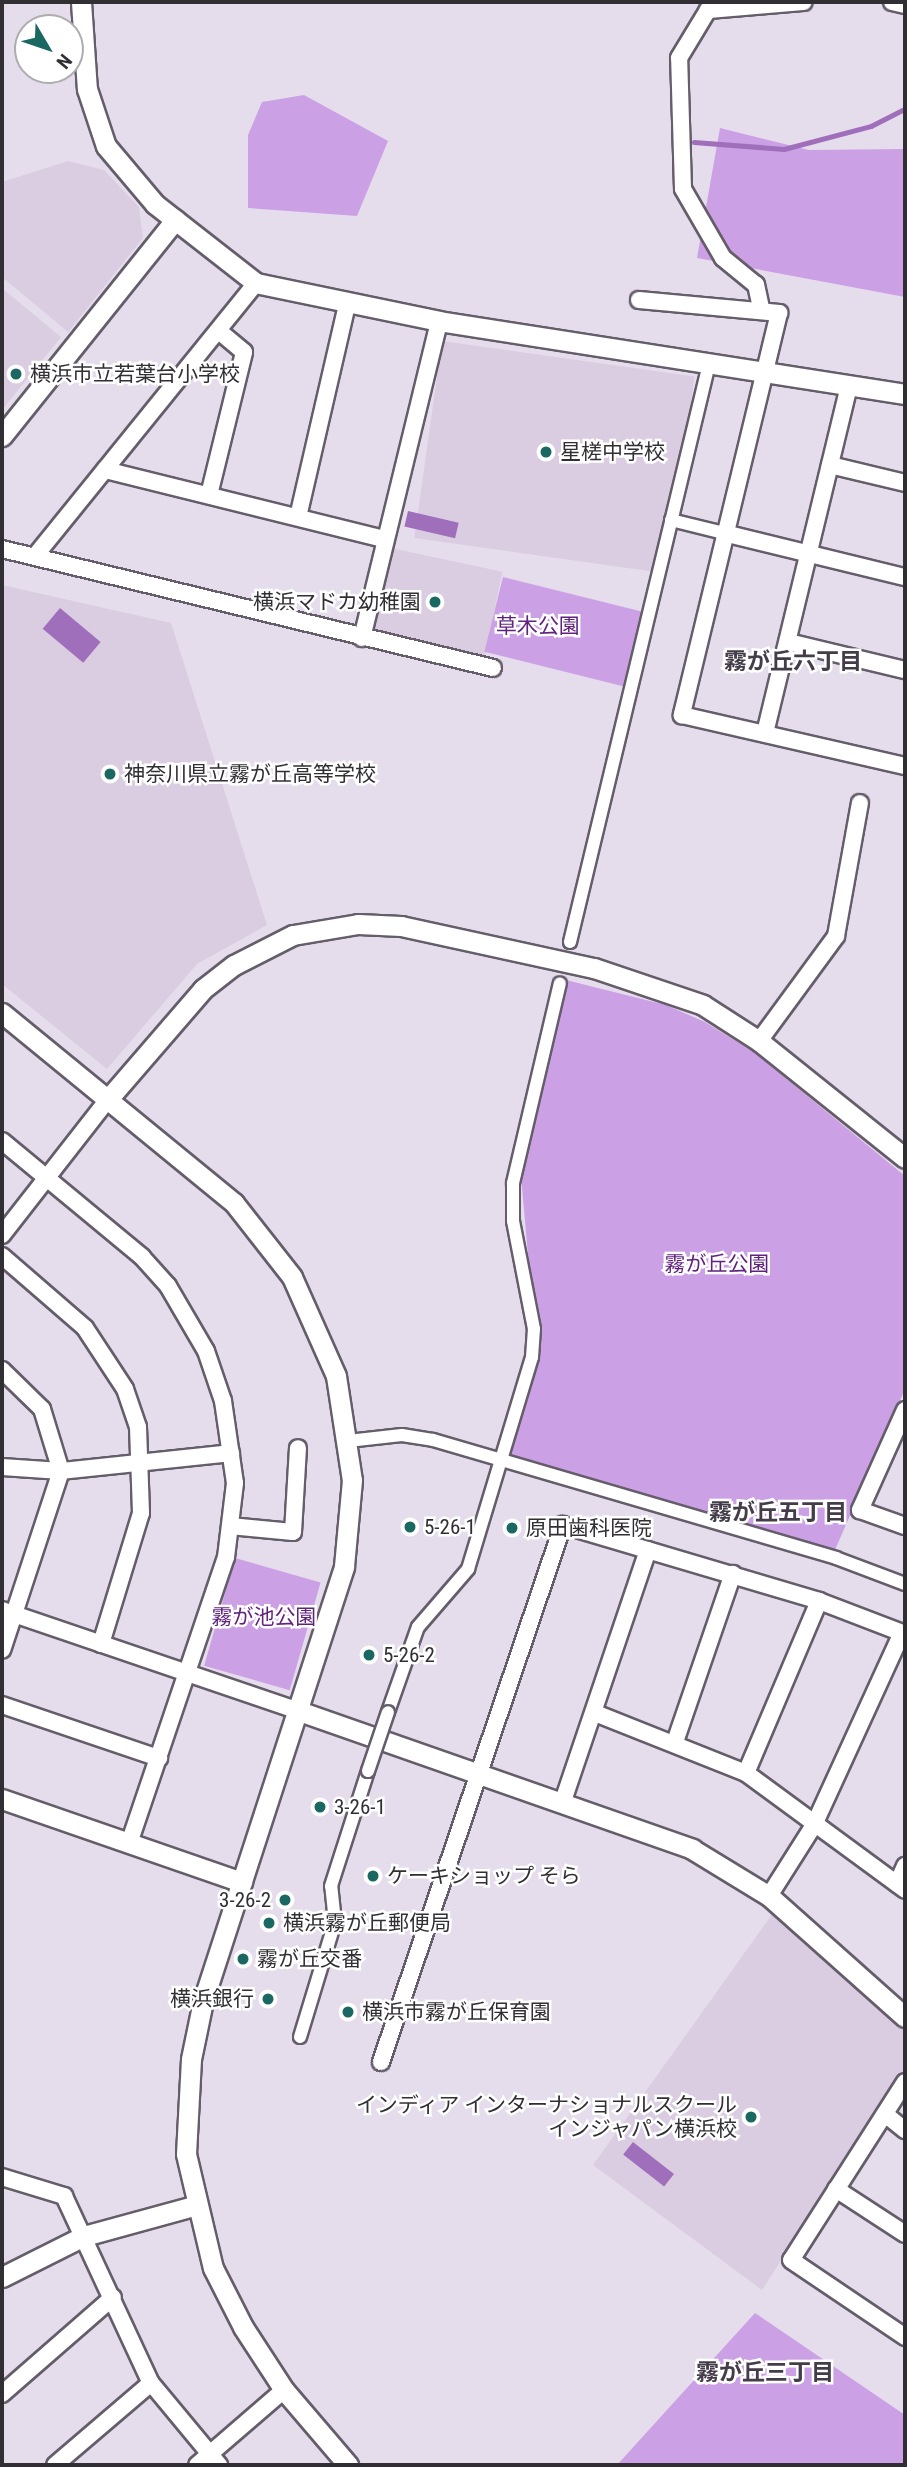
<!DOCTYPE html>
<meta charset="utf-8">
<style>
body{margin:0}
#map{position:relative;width:907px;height:2467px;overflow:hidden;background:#e6ddec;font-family:"Roboto Condensed","Noto Sans JP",sans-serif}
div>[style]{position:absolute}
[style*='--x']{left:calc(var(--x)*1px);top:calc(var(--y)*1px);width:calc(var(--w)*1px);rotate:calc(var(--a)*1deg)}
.built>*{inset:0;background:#dacde2;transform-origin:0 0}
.green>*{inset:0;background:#cba0e5;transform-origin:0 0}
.water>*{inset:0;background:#9f6fbb;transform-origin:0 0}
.stream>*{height:4.5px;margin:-2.25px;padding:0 2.25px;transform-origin:2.25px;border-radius:2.25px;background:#9f6fbb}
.roads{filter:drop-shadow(2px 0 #655d6a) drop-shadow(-2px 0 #655d6a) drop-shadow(0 2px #655d6a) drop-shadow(0 -2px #655d6a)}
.pedestrian>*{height:12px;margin:-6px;padding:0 6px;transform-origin:6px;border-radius:6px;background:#fff}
.minor>*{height:16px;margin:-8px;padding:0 8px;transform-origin:8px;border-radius:8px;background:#fff}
.tertiary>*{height:19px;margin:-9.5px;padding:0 9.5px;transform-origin:9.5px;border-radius:9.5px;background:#fff}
.bridges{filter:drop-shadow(2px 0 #655d6a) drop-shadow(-2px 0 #655d6a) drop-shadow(0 2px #655d6a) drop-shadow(0 -2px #655d6a)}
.pedestrian-bridge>*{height:12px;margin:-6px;padding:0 6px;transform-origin:6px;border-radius:6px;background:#fff}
.dots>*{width:19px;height:19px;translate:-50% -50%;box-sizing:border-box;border:4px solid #fff;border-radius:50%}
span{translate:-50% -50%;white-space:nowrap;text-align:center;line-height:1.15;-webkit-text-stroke:5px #fff;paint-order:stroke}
.poi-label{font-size:21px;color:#322f34}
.left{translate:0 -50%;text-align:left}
.right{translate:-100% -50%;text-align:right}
.park-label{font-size:21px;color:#60227e}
.neighbourhood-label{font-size:23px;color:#443d49;font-weight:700}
.frame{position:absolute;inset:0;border:4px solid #322f34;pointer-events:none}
.north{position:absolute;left:14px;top:14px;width:70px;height:70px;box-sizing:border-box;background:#fff;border:2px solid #adacae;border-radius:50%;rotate:129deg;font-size:19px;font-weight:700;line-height:28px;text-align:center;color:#322f34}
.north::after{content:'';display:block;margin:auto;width:24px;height:32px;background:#1b6761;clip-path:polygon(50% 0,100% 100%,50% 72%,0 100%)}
</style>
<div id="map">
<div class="built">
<div style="clip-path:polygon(68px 161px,104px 170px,139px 207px,143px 238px,68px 332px,2px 277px,2px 182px)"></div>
<div style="clip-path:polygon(2px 288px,61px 337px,2px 410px)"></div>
<div style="left:442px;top:341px;width:255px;height:199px;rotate:8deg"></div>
<div style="left:391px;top:548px;width:114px;height:87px;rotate:12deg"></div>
<div style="clip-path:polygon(2px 585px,171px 623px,267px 925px,197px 964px,107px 1069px,2px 984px)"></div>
<div style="clip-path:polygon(773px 1913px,905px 2029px,905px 2069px,762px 2290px,593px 2165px)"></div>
</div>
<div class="green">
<div style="clip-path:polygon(304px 95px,388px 141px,357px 216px,248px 208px,248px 135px,262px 102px)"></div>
<div style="clip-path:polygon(720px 128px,809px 150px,905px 149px,905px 297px,697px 258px)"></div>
<div style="left:503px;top:577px;width:145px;height:77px;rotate:14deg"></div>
<div style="clip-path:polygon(566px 980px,666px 1005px,705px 1022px,755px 1053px,905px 1176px,905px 1389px,835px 1550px,505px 1457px,537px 1355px,520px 1165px)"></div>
<div style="left:235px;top:1558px;width:89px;height:112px;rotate:16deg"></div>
<div style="clip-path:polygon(755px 2313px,905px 2415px,905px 2465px,617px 2465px)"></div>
</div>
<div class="water">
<div style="left:408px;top:511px;width:52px;height:16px;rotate:13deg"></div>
<div style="left:60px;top:608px;width:53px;height:27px;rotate:40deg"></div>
<div style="left:633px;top:2142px;width:52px;height:16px;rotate:38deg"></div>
</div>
<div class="stream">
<div style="--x:694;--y:142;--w:90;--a:4.4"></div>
<div style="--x:784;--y:149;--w:90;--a:-14.8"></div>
<div style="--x:871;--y:126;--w:38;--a:-27"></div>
</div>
<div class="roads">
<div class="pedestrian">
<div style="--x:671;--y:520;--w:55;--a:13.8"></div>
<div style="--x:570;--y:942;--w:594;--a:-76.48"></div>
<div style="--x:348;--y:1441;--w:54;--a:-6.3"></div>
<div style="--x:402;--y:1435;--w:31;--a:9"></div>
<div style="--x:433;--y:1440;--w:420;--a:16.3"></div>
<div style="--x:836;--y:1558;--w:74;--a:20.6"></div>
<div style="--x:388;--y:1712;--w:90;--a:-70.6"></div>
<div style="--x:418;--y:1627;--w:77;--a:-49.2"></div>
<div style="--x:468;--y:1569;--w:221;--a:-73.2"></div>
<div style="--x:532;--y:1357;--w:28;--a:-86"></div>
<div style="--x:534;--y:1329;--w:110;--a:-101"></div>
<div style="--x:513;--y:1221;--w:38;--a:-90"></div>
<div style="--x:513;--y:1183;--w:205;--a:-76.8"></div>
<div style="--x:300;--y:2037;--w:120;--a:-73.1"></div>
<div style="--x:335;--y:1922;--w:36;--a:-96"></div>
<div style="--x:331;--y:1886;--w:121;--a:-72.2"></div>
</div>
<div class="minor">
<div style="--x:892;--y:2;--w:13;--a:13"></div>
<div style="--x:639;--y:300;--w:141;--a:5.3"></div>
<div style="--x:779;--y:313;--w:414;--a:103.6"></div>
<div style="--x:682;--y:715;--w:229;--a:12.9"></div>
<div style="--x:761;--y:308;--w:24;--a:-102"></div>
<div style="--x:756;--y:285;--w:43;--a:-140.7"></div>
<div style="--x:723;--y:258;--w:80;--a:-120.1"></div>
<div style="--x:683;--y:189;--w:131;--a:-91.7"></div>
<div style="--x:679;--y:58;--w:56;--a:-58.9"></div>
<div style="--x:708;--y:10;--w:96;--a:-4.8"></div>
<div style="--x:830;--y:465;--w:77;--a:13.5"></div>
<div style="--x:105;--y:470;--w:287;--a:13.9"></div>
<div style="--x:209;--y:495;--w:147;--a:-76.2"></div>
<div style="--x:244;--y:352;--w:33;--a:-140"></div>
<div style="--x:298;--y:517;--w:218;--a:-77"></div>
<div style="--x:724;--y:533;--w:186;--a:13.7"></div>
<div style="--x:2;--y:549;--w:505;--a:13.62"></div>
<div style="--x:35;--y:556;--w:351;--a:-51"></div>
<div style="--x:362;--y:638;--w:326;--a:-76.3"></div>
<div style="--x:788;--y:642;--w:120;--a:13.5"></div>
<div style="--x:765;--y:733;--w:358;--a:-76.4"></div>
<div style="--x:759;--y:1041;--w:130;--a:-53.7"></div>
<div style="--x:836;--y:936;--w:135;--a:-79.8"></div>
<div style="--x:2;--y:1141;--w:182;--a:39.6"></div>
<div style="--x:142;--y:1257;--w:39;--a:48"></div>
<div style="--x:168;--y:1286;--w:75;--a:59.7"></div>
<div style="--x:206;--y:1351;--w:53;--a:71.2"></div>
<div style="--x:223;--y:1401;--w:83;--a:81.7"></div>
<div style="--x:235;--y:1483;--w:75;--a:96.9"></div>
<div style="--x:226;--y:1557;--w:303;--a:108.7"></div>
<div style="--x:2;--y:1235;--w:174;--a:-52"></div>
<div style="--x:2;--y:1256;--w:110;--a:40.9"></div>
<div style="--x:85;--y:1328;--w:73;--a:56.7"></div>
<div style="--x:125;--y:1389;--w:40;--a:71.1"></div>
<div style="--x:138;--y:1427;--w:86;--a:88"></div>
<div style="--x:141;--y:1513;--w:137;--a:107"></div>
<div style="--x:2;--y:1370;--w:56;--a:44.3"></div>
<div style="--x:42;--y:1409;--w:65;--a:73"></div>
<div style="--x:61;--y:1471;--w:188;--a:108.2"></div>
<div style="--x:905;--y:1410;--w:110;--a:114.2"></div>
<div style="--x:860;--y:1510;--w:48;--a:19.6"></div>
<div style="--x:2;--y:1467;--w:59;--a:3.9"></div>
<div style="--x:61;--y:1471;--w:171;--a:-6"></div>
<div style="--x:230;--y:1526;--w:63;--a:5.4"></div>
<div style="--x:293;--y:1532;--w:84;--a:-86.6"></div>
<div style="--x:2;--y:1610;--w:314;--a:18.8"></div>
<div style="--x:2;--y:1705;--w:166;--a:18.7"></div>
<div style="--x:595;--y:1713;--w:162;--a:21.7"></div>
<div style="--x:746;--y:1773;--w:197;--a:36.3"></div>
<div style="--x:675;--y:1742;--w:178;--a:-71"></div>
<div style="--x:746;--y:1773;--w:187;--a:-67"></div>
<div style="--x:563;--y:1801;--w:265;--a:-71.3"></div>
<div style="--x:897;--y:1884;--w:20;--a:-66"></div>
<div style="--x:769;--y:1896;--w:84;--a:-57.6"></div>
<div style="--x:814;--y:1825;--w:211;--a:-65.4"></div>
<div style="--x:381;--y:2062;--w:567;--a:-71.28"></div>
<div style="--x:563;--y:1525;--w:267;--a:16.5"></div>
<div style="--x:819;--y:1601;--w:92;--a:21"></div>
<div style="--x:905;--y:2082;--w:211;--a:122.6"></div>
<div style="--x:791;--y:2260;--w:138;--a:34"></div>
<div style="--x:885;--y:2114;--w:26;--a:39"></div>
<div style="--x:2;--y:2177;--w:65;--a:17"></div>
<div style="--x:64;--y:2196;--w:206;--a:65.1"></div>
<div style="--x:151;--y:2383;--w:107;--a:50.3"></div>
<div style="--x:836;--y:2189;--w:82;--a:33.1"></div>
<div style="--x:2;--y:2394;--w:147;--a:-41.1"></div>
<div style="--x:55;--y:2465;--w:126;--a:-40.5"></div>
<div style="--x:197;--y:2465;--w:115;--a:-40.8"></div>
</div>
<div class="tertiary">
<div style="--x:81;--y:2;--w:87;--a:86.1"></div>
<div style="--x:87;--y:89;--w:60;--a:71.6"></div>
<div style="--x:106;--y:146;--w:76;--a:49.8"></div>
<div style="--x:155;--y:204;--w:128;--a:38"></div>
<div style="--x:256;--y:283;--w:187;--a:11.7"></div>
<div style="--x:439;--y:321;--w:472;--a:8.9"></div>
<div style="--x:2;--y:436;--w:277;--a:-51.3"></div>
<div style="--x:2;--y:1013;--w:300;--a:39.3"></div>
<div style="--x:234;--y:1203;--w:94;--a:51.9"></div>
<div style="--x:292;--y:1277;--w:108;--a:66"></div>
<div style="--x:336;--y:1376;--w:105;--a:81.3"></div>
<div style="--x:352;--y:1480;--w:87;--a:95.3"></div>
<div style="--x:344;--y:1567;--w:456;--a:108"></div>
<div style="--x:203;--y:2001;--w:59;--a:101.7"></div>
<div style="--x:191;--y:2059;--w:95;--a:93"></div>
<div style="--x:186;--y:2154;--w:117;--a:76.7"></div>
<div style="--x:213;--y:2268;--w:66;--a:63"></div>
<div style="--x:243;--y:2327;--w:75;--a:56.9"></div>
<div style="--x:284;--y:2390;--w:99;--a:49.5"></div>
<div style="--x:109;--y:1098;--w:144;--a:-49.2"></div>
<div style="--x:203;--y:989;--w:39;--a:-38"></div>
<div style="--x:234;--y:965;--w:66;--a:-27"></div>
<div style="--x:293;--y:935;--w:66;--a:-9.6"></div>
<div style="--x:358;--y:924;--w:43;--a:2.7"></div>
<div style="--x:401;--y:926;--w:198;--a:12.3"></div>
<div style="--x:594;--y:968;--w:115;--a:18.7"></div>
<div style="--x:703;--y:1005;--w:67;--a:32.7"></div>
<div style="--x:759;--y:1041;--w:187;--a:38.7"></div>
<div style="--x:299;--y:1711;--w:417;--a:19.3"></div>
<div style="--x:692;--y:1849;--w:90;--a:31.4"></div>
<div style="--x:769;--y:1896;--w:182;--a:41.7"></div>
<div style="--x:2;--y:1799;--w:254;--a:19.1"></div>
<div style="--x:2;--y:2277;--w:92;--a:-26.6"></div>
<div style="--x:84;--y:2236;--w:114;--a:-15.3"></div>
</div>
</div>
<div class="bridges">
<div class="pedestrian-bridge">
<div style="--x:368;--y:1771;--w:62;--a:-71.3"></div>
</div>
</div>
<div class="dots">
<div style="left:16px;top:374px;background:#1b6761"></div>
<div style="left:546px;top:452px;background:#1b6761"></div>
<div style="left:435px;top:602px;background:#1b6761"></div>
<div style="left:110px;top:774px;background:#1b6761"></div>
<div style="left:410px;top:1527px;background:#1b6761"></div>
<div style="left:512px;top:1528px;background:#1b6761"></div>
<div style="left:369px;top:1655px;background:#1b6761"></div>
<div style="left:320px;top:1807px;background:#1b6761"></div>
<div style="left:373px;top:1876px;background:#1b6761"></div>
<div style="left:285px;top:1900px;background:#1b6761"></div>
<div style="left:269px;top:1923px;background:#1b6761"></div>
<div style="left:243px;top:1959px;background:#1b6761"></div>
<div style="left:268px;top:1999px;background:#1b6761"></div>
<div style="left:348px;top:2012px;background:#1b6761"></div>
<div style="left:751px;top:2117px;background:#1b6761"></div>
</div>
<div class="poi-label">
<span class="left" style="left:30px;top:374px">横浜市立若葉台小学校</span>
<span class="left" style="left:560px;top:452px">星槎中学校</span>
<span class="right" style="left:421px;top:602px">横浜マドカ幼稚園</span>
<span class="left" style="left:124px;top:774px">神奈川県立霧が丘高等学校</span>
<span class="left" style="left:424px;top:1527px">5-26-1</span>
<span class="left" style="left:526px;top:1528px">原田歯科医院</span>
<span class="left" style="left:383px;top:1655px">5-26-2</span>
<span class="left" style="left:334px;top:1807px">3-26-1</span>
<span class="left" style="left:387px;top:1876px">ケーキショップ そら</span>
<span class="right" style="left:271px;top:1900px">3-26-2</span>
<span class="left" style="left:283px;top:1923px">横浜霧が丘郵便局</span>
<span class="left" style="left:257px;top:1959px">霧が丘交番</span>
<span class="right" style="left:254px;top:1999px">横浜銀行</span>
<span class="left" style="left:362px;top:2012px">横浜市霧が丘保育園</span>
<span class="right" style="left:737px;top:2117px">インディア インターナショナルスクール<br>インジャパン横浜校</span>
</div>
<div class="park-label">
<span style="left:538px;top:626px">草木公園</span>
<span style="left:717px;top:1264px">霧が丘公園</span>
<span style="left:264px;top:1617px">霧が池公園</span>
</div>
<div class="neighbourhood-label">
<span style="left:793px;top:662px">霧が丘六丁目</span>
<span style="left:778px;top:1513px">霧が丘五丁目</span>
<span style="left:765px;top:2373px">霧が丘三丁目</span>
</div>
<div class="frame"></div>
<div class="north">N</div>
</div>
